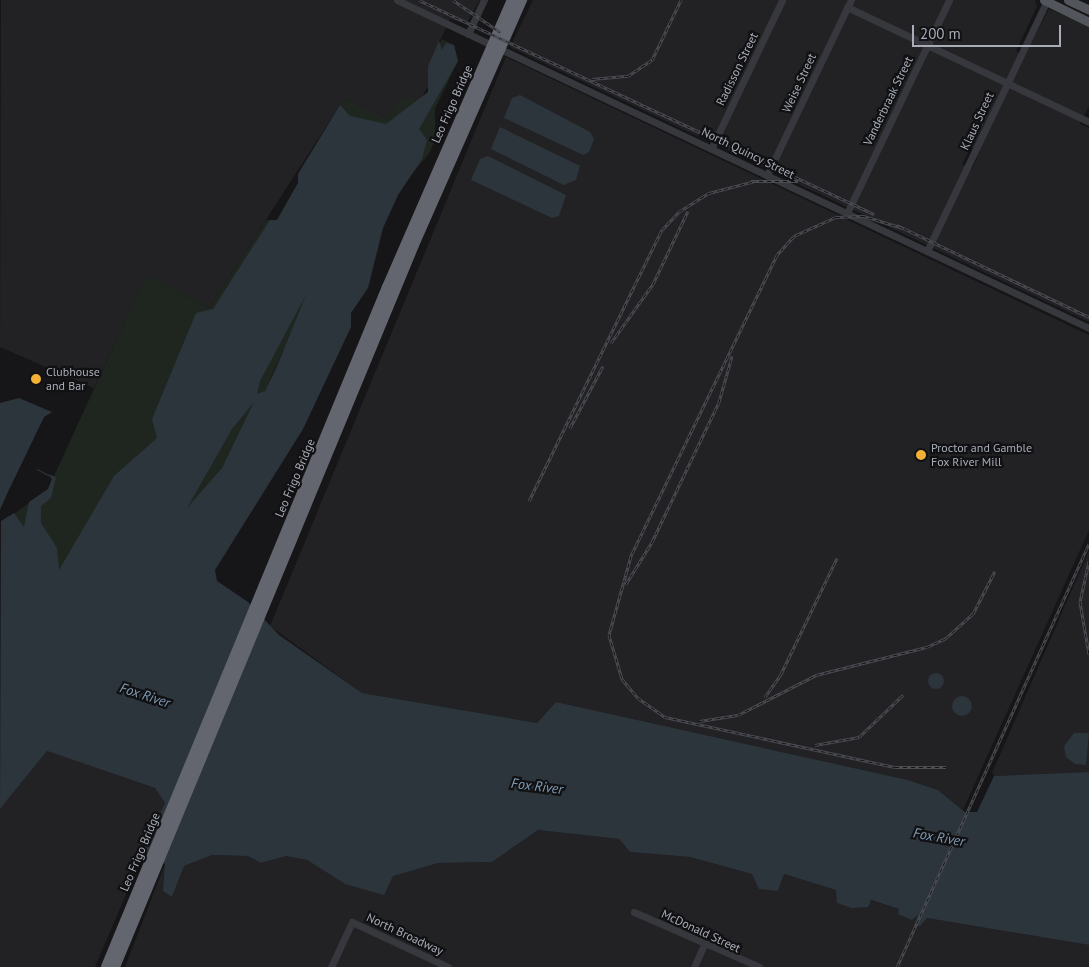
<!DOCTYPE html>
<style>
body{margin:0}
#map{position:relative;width:1089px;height:967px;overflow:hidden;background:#161618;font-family:"PT Sans",sans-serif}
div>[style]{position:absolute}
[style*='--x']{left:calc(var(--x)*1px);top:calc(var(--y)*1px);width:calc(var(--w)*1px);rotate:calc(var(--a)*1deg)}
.built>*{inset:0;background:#222225}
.green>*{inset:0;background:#1e261f}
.water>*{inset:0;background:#2c353c}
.round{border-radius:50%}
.pier>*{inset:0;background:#161618}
.stream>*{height:1px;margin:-0.5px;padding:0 0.5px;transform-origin:0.5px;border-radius:0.5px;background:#2c353c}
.minor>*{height:7px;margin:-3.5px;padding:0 3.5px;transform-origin:3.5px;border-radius:3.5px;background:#37383d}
.major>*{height:9px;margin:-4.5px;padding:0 4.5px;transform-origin:4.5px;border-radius:4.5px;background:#53555c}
.highway>*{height:10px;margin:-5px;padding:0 5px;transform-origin:5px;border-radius:5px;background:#63666e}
.rail>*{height:3px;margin-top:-1.5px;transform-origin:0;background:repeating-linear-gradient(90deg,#111113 0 4px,#4a4c52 0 8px);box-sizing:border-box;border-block:1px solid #4a4c52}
.dots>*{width:14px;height:14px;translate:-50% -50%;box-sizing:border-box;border:2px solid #111113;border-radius:50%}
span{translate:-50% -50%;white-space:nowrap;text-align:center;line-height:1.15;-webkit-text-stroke:4.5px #111113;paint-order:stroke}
.street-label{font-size:12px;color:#a8adb8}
.poi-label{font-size:12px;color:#a8adb8}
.left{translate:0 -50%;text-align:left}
.water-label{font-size:14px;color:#7f9bb3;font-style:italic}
.scale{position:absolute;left:912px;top:25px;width:149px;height:22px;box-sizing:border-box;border:2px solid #a8adb8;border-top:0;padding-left:6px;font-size:15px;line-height:18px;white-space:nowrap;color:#a8adb8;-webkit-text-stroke:4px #111113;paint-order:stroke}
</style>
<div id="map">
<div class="built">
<div style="clip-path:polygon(1px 0,480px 0,466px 24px,450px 19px,428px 66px,430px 83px,420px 100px,388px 119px,346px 99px,340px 105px,209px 308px,146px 277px,94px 388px,0 347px)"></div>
<div style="clip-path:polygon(evenodd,533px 0,1035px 0,1037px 6px,1016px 51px,1025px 55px,1049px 9px,1089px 26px,1089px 106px,1080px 124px,1089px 128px,1089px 322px,510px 47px,533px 0,971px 147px,980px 151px,972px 169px,962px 164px,971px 147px)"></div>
<div style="clip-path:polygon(506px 57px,1089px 335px,1089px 530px,963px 810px,938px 790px,908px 780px,556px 702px,537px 723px,362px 693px,270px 626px)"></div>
<div style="clip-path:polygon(1089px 551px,1089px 772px,994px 776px,992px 773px)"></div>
<div style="clip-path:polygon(47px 751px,155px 788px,165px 803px,95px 967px,0 967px,0 809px)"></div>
<div style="clip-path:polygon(538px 830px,619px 839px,630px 852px,690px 857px,752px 874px,778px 891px,784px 874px,919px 915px,915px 926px,927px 918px,1089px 945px,1089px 967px,125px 967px,165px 864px,172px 897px,184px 866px,212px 855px,249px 856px,261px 863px,286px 856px,307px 860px,345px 884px,438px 863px,492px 862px)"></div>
</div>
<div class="green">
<div style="clip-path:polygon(442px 39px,454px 45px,458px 61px,435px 109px,435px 140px,429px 154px,306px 299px,265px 391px,222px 468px,197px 502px,182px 545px,59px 571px,3px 522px,48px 489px,146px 276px,209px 308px,266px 220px,277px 220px,298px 183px,298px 174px,340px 105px,346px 99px,388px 119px,401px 98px,420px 100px,428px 92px,428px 66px)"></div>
</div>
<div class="water">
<div style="clip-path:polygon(evenodd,439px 41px,442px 50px,446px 43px,454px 45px,458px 61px,419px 129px,427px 140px,422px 159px,398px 195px,383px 228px,368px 288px,351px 313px,351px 327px,303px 429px,215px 570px,217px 581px,248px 602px,279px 635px,362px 693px,537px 723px,556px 702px,908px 780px,938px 790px,965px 812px,977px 812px,994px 776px,1089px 772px,1089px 945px,927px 918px,920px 926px,914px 926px,918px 915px,912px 920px,898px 914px,899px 909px,871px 900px,868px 907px,852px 908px,837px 903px,836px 890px,784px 874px,778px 891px,759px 889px,752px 874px,690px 857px,630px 852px,619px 839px,538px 830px,492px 862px,438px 863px,393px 876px,384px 895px,345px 884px,307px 860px,286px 856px,261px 863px,248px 856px,212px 855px,184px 866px,172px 897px,163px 891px,165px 864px,143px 851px,165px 803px,155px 788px,47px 751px,0 809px,1px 521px,14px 513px,24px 527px,29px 502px,48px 489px,52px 479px,48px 474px,56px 477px,51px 498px,41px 506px,41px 523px,57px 548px,59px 570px,114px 476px,157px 438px,152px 419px,196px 313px,213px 309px,270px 220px,277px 220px,298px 183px,298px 174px,340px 105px,350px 116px,386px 124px,428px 92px,428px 66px,439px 41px,306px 295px,277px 366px,265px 391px,257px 394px,260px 381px,306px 295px,439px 41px,254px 402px,222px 468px,187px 508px,232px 429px,254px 402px)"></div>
<div style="clip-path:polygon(520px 95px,590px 132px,594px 139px,589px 152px,583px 155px,504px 118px,512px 98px)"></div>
<div style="clip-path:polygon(500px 127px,580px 166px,576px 180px,564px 185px,491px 149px)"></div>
<div style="clip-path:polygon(488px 156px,566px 195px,559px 216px,552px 218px,471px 180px,480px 159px)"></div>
<div style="clip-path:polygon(19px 398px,52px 412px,44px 417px,0 510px,0 403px)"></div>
<div class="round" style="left:928px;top:673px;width:16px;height:16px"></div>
<div class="round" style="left:952px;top:696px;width:20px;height:20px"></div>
<div style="clip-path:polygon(1074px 733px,1089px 733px,1086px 765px,1075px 764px,1066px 757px,1064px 746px)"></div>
</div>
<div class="pier">
<div style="clip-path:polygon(38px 430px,41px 430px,0 510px,7px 494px)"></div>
</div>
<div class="stream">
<div style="--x:37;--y:469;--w:13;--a:29"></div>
</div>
<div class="minor">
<div style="--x:397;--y:0;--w:766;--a:25.36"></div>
<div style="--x:847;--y:7;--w:268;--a:25.4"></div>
<div style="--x:468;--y:34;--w:38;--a:-65"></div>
<div style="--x:712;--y:147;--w:163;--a:-64.5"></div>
<div style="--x:767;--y:175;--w:194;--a:-64.4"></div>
<div style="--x:847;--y:213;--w:236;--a:-64.4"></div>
<div style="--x:927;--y:251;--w:278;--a:-64.4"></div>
<div style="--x:634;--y:912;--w:137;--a:23.6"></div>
<div style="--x:331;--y:967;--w:50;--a:-65"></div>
<div style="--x:352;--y:922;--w:106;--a:25.1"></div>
<div style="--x:694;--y:967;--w:24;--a:-66"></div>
</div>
<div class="major">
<div style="--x:1044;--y:0;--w:50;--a:26.1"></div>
<div style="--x:1068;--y:0;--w:23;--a:25"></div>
</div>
<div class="highway">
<div style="--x:106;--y:967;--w:736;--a:-67.55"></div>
<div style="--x:387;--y:287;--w:313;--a:-66.5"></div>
<div style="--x:115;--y:967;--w:781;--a:-67.5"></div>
<div style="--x:414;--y:245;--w:268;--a:-66.2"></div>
</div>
<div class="rail">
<div style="--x:419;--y:0;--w:503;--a:25.19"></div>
<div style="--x:453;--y:0;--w:57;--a:34.2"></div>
<div style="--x:592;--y:79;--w:36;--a:-5"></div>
<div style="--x:628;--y:76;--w:29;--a:-34"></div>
<div style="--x:652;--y:60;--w:67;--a:-64.2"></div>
<div style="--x:751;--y:181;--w:47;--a:0"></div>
<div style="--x:897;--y:225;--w:213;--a:25.6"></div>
<div style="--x:903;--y:228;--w:41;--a:-162.9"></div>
<div style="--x:864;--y:216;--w:28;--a:178"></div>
<div style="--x:836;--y:217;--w:46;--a:155.7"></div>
<div style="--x:794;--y:236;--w:25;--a:132"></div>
<div style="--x:777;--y:255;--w:335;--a:115.9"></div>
<div style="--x:631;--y:556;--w:82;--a:105.6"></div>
<div style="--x:609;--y:635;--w:46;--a:73.5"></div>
<div style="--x:622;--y:679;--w:25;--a:50"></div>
<div style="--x:638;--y:698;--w:33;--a:35"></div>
<div style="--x:665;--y:717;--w:235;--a:12.3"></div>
<div style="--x:895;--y:767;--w:51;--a:0"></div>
<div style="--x:611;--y:343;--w:72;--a:-54.6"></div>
<div style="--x:653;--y:284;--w:81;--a:-64.4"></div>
<div style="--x:570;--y:428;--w:70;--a:-62"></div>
<div style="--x:529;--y:501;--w:302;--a:-63.9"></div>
<div style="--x:662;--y:230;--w:26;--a:-47"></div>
<div style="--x:680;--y:211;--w:34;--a:-32"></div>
<div style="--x:709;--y:193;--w:48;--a:-14.6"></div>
<div style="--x:1089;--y:561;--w:42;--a:102.4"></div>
<div style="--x:1080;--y:602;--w:53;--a:80.2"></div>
<div style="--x:626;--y:584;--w:49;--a:-58.2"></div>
<div style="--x:652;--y:542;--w:155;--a:-64.4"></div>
<div style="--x:719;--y:402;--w:48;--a:-74.2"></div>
<div style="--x:765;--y:697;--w:28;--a:-55"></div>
<div style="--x:781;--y:674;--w:129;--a:-64.2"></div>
<div style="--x:700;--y:721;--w:38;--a:-9"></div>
<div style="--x:738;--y:715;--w:88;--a:-27.1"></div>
<div style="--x:816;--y:675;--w:114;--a:-14.2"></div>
<div style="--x:927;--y:647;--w:21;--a:-25"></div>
<div style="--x:946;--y:638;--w:36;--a:-42"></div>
<div style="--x:973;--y:614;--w:48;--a:-62.9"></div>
<div style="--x:815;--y:745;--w:45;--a:-10.3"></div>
<div style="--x:859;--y:737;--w:61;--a:-43.7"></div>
<div style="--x:897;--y:967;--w:465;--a:-65.6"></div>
</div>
<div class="dots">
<div style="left:36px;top:379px;background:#f2b134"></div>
<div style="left:921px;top:455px;background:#f2b134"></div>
</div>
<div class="street-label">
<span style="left:737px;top:69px;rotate:-64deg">Radisson Street</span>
<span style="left:799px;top:83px;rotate:-65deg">Weise Street</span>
<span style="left:888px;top:101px;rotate:-64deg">Vanderbraak Street</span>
<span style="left:452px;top:104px;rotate:-66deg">Leo Frigo Bridge</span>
<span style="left:977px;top:121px;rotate:-65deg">Klaus Street</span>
<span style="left:748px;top:153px;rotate:26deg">North Quincy Street</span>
<span style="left:295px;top:478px;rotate:-67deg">Leo Frigo Bridge</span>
<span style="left:140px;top:852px;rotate:-67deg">Leo Frigo Bridge</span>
<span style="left:701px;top:931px;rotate:25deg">McDonald Street</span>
<span style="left:405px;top:934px;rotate:25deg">North Broadway</span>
</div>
<div class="poi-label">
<span class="left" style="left:46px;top:379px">Clubhouse<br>and Bar</span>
<span class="left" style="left:931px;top:455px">Proctor and Gamble<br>Fox River Mill</span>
</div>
<div class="water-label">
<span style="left:145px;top:695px;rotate:18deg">Fox River</span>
<span style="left:537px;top:786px;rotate:7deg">Fox River</span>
<span style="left:939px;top:837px;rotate:10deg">Fox River</span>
</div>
<div class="scale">200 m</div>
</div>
